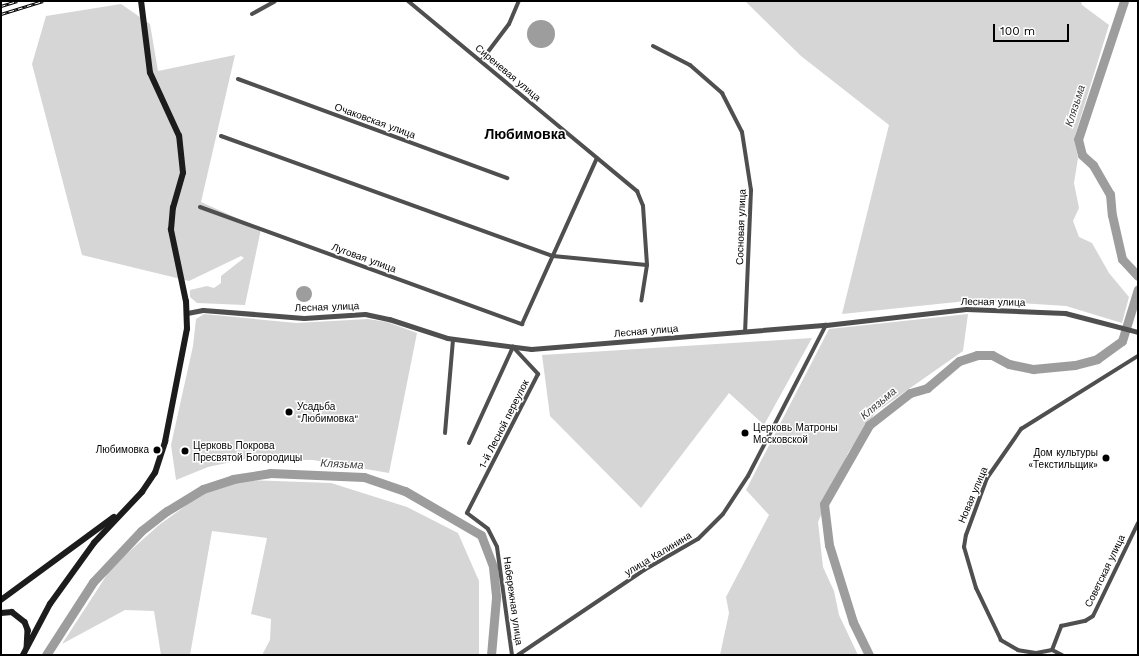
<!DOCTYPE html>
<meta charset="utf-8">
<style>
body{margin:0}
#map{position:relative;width:1139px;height:656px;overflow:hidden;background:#fff;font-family:"Work Sans",sans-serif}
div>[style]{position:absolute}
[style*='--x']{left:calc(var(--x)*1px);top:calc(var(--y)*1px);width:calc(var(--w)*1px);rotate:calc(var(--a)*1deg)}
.green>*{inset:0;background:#d6d6d6}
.water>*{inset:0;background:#9d9d9d}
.round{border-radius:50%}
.river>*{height:9px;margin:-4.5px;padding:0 4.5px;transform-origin:4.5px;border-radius:4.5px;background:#9d9d9d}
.minor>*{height:4px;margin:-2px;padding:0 2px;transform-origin:2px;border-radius:2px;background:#4f4f4f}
.tertiary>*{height:5px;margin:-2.5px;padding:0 2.5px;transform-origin:2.5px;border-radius:2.5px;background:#4f4f4f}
.secondary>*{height:5.5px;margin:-2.75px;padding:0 2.75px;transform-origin:2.75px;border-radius:2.75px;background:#1c1c1c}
.rail>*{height:3px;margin-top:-1.5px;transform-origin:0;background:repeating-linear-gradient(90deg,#fff 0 4.5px,#000 0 9px);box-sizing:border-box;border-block:1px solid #000}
.dots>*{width:11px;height:11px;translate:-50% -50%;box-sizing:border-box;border:2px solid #fff;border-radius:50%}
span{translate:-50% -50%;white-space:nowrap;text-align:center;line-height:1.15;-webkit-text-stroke:3px #fff;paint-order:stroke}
.street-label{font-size:10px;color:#000}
.poi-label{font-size:10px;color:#000}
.left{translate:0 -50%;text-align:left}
.right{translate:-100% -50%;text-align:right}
.water-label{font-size:11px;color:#3e3e3e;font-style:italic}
.district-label{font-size:14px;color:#000;font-weight:700}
.frame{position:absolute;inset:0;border:2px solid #000;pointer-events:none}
.scale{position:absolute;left:993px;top:24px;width:76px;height:18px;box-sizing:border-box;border:2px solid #000;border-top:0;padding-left:5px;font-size:12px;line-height:14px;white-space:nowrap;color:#000;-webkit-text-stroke:3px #fff;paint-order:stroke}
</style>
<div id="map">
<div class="green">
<div style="clip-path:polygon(745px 1px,1081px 1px,1082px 5px,1109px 25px,1074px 139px,1078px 158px,1074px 183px,1079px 208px,1073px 221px,1079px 237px,1092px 243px,1109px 273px,1129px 297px,1122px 323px,1066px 306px,976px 300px,842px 314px,889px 125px,801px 56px)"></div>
<div style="clip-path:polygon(121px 4px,150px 24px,158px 71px,235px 55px,201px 202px,261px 229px,245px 305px,197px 303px,190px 297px,190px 290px,207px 286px,214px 288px,221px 283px,221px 276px,244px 258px,241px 256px,189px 281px,82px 255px,32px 64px,46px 16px)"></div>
<div style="clip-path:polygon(204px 314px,296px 323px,368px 319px,387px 322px,417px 333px,389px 473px,313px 460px,245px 459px,208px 467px,176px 480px,171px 445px,193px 346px,196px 319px)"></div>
<div style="clip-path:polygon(968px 314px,963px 351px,876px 412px,848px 453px,818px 522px,823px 567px,834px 591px,839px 615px,858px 655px,720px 655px,729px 613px,726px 597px,769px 515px,746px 490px,829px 329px)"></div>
<div style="clip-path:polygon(812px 338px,764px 425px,729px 393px,641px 508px,550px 416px,542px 355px)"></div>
<div style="clip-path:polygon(245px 480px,331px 483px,407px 507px,458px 533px,479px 581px,479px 655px,262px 655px,270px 640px,271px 619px,251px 614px,267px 538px,212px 531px,190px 655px,161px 655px,154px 611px,125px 610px,62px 644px,112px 567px,159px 525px,206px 491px)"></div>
</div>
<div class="water">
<div class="round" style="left:527px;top:20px;width:28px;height:28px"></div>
<div class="round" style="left:296px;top:286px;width:16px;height:16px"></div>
</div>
<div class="river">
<div style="--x:1124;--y:1;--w:145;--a:108.4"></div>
<div style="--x:1078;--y:139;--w:16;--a:76"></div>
<div style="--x:1082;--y:155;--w:15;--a:42"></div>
<div style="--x:1093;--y:165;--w:34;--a:60"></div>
<div style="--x:1110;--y:194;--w:21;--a:85"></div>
<div style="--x:1112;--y:215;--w:45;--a:77.2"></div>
<div style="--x:1122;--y:259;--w:23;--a:47"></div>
<div style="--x:46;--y:655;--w:87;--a:-57.2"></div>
<div style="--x:93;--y:582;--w:70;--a:-46.7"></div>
<div style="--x:141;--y:531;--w:33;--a:-38"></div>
<div style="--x:167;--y:511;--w:42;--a:-31.4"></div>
<div style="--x:203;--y:489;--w:32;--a:-18"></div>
<div style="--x:233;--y:479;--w:37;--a:-9"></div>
<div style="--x:270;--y:473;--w:94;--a:2.4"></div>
<div style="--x:364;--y:477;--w:43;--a:18.9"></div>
<div style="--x:405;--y:491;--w:88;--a:30.1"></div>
<div style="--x:481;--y:535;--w:34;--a:69"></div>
<div style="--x:493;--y:567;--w:31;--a:84"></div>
<div style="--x:496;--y:598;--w:57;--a:95"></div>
<div style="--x:869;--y:655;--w:37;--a:-116"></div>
<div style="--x:853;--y:622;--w:81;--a:-107.3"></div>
<div style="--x:829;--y:545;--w:41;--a:-97"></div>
<div style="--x:824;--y:504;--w:91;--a:-60.3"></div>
<div style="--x:869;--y:425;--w:52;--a:-38"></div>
<div style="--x:910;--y:393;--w:18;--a:-16"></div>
<div style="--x:927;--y:388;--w:42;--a:-40.2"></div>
<div style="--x:959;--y:361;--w:19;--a:-18"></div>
<div style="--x:977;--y:355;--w:15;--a:0"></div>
<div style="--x:992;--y:355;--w:19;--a:28"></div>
<div style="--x:1009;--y:364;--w:25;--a:12"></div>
<div style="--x:1033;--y:369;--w:42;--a:-5.4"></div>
<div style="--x:1075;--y:365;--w:23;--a:-15"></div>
<div style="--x:1097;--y:359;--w:31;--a:-36"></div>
<div style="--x:1122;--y:341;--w:54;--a:-72.9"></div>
</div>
<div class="minor">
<div style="--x:408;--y:1;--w:298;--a:39.7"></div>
<div style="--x:637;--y:191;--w:16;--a:68"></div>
<div style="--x:643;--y:206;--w:59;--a:86.1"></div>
<div style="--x:647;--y:265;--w:36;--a:99"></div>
<div style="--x:252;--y:14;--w:26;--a:-29"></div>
<div style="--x:653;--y:46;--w:42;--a:27.2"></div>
<div style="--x:690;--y:65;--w:43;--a:41.2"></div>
<div style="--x:722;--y:93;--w:44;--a:62.9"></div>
<div style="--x:742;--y:132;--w:59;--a:81.2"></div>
<div style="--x:751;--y:190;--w:142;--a:92.4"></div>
<div style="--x:481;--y:61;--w:46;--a:-52.9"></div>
<div style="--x:509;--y:24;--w:25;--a:-67"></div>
<div style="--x:238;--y:79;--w:287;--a:20.2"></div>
<div style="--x:221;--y:136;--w:353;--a:19.9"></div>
<div style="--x:553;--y:256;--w:94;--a:5.5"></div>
<div style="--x:200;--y:207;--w:343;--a:20"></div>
<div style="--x:522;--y:324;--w:182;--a:-65.7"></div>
<div style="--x:445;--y:433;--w:94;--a:-85.1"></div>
<div style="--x:469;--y:443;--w:106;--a:-65.4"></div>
<div style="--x:513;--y:347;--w:37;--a:47"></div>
<div style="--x:538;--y:374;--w:156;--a:117.1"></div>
<div style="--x:467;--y:513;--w:26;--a:37"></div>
<div style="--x:488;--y:529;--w:20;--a:63"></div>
<div style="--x:497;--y:547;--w:109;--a:82.1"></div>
<div style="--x:1052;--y:650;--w:26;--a:-69"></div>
<div style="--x:1061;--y:626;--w:25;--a:-12"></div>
<div style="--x:1085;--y:621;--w:9;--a:-32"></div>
<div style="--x:1093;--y:616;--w:103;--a:-64.2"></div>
<div style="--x:518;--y:655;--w:152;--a:-34"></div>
<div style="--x:644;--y:570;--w:62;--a:-29.9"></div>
<div style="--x:698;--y:539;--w:35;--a:-45"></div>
<div style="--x:723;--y:514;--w:45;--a:-56.7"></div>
<div style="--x:748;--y:476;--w:170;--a:-62.7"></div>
<div style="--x:1062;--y:655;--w:11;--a:-153"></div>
<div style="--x:1052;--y:650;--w:16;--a:169"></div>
<div style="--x:1036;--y:653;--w:18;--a:-171"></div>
<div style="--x:1018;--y:650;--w:20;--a:-150"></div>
<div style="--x:1001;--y:640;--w:58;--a:-115.7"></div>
<div style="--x:976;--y:588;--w:43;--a:-106.3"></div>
<div style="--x:964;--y:547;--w:12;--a:-81"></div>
<div style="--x:966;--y:535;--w:61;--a:-69.8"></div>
<div style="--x:987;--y:478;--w:60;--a:-55.2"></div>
<div style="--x:1021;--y:429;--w:138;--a:-32"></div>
</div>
<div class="tertiary">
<div style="--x:187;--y:313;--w:16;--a:-11"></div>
<div style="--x:203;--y:310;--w:101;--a:4.5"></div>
<div style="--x:304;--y:318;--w:61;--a:-3.8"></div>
<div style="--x:365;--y:314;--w:25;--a:12"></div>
<div style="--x:389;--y:319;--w:61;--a:18.1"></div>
<div style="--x:447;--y:338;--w:85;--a:7.5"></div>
<div style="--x:531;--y:349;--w:296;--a:-4.7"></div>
<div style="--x:826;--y:325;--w:141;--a:-6.5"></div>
<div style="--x:966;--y:309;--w:99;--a:2.3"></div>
<div style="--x:1065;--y:313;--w:75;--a:14.6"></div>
</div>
<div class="secondary">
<div style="--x:1;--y:600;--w:140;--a:-36.3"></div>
<div style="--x:1;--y:613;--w:11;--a:-5"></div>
<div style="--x:12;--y:612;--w:16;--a:38"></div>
<div style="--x:25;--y:622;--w:9;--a:69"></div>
<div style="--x:28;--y:630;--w:17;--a:93"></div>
<div style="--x:23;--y:655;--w:58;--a:-62.1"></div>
<div style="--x:50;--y:604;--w:75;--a:-54.2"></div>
<div style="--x:94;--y:543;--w:70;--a:-46.7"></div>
<div style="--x:142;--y:492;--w:23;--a:-56"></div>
<div style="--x:155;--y:473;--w:33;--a:-72"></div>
<div style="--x:165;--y:442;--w:115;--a:-79"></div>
<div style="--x:187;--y:329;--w:27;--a:-92"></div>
<div style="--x:186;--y:302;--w:74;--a:-101.8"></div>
<div style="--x:171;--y:230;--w:22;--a:-85"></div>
<div style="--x:173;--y:208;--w:36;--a:-74"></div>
<div style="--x:183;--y:173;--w:37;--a:-96"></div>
<div style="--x:179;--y:136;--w:69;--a:-114.7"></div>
<div style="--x:150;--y:73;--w:73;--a:-97.1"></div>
</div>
<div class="rail">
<div style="--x:1;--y:6;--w:17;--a:-17"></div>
<div style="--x:1;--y:14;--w:44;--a:-17.2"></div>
</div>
<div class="dots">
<div style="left:289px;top:412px;background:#000"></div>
<div style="left:745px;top:433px;background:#000"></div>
<div style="left:157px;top:450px;background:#000"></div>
<div style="left:185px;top:451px;background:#000"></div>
<div style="left:1106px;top:458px;background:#000"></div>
</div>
<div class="street-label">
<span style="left:508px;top:73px;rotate:40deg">Сиреневая улица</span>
<span style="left:375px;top:121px;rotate:20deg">Очаковская улица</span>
<span style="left:741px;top:227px;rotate:-88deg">Сосновая улица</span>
<span style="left:364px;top:258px;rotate:20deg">Луговая улица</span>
<span style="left:993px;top:302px;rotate:1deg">Лесная улица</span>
<span style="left:327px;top:307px;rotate:-2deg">Лесная улица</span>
<span style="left:646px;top:331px;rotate:-5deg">Лесная улица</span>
<span style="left:504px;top:424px;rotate:-63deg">1-й Лесной переулок</span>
<span style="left:973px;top:495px;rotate:-67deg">Новая улица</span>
<span style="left:658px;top:554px;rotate:-31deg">улица Калинина</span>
<span style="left:1105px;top:571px;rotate:-64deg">Советская улица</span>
<span style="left:513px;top:601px;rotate:82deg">Набережная улица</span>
</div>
<div class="poi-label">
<span class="left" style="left:297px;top:412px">Усадьба<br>"Любимовка"</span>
<span class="left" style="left:753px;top:433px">Церковь Матроны<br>Московской</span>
<span class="left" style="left:193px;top:451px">Церковь Покрова<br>Пресвятой Богородицы</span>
<span class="right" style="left:149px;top:450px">Любимовка</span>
<span class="right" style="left:1098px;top:458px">Дом культуры<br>«Текстильщик»</span>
</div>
<div class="water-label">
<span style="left:1076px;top:106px;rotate:-72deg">Клязьма</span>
<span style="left:879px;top:404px;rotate:-40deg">Клязьма</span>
<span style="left:342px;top:465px;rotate:3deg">Клязьма</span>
</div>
<div class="district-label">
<span style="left:525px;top:134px">Любимовка</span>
</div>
<div class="frame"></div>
<div class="scale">100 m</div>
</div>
